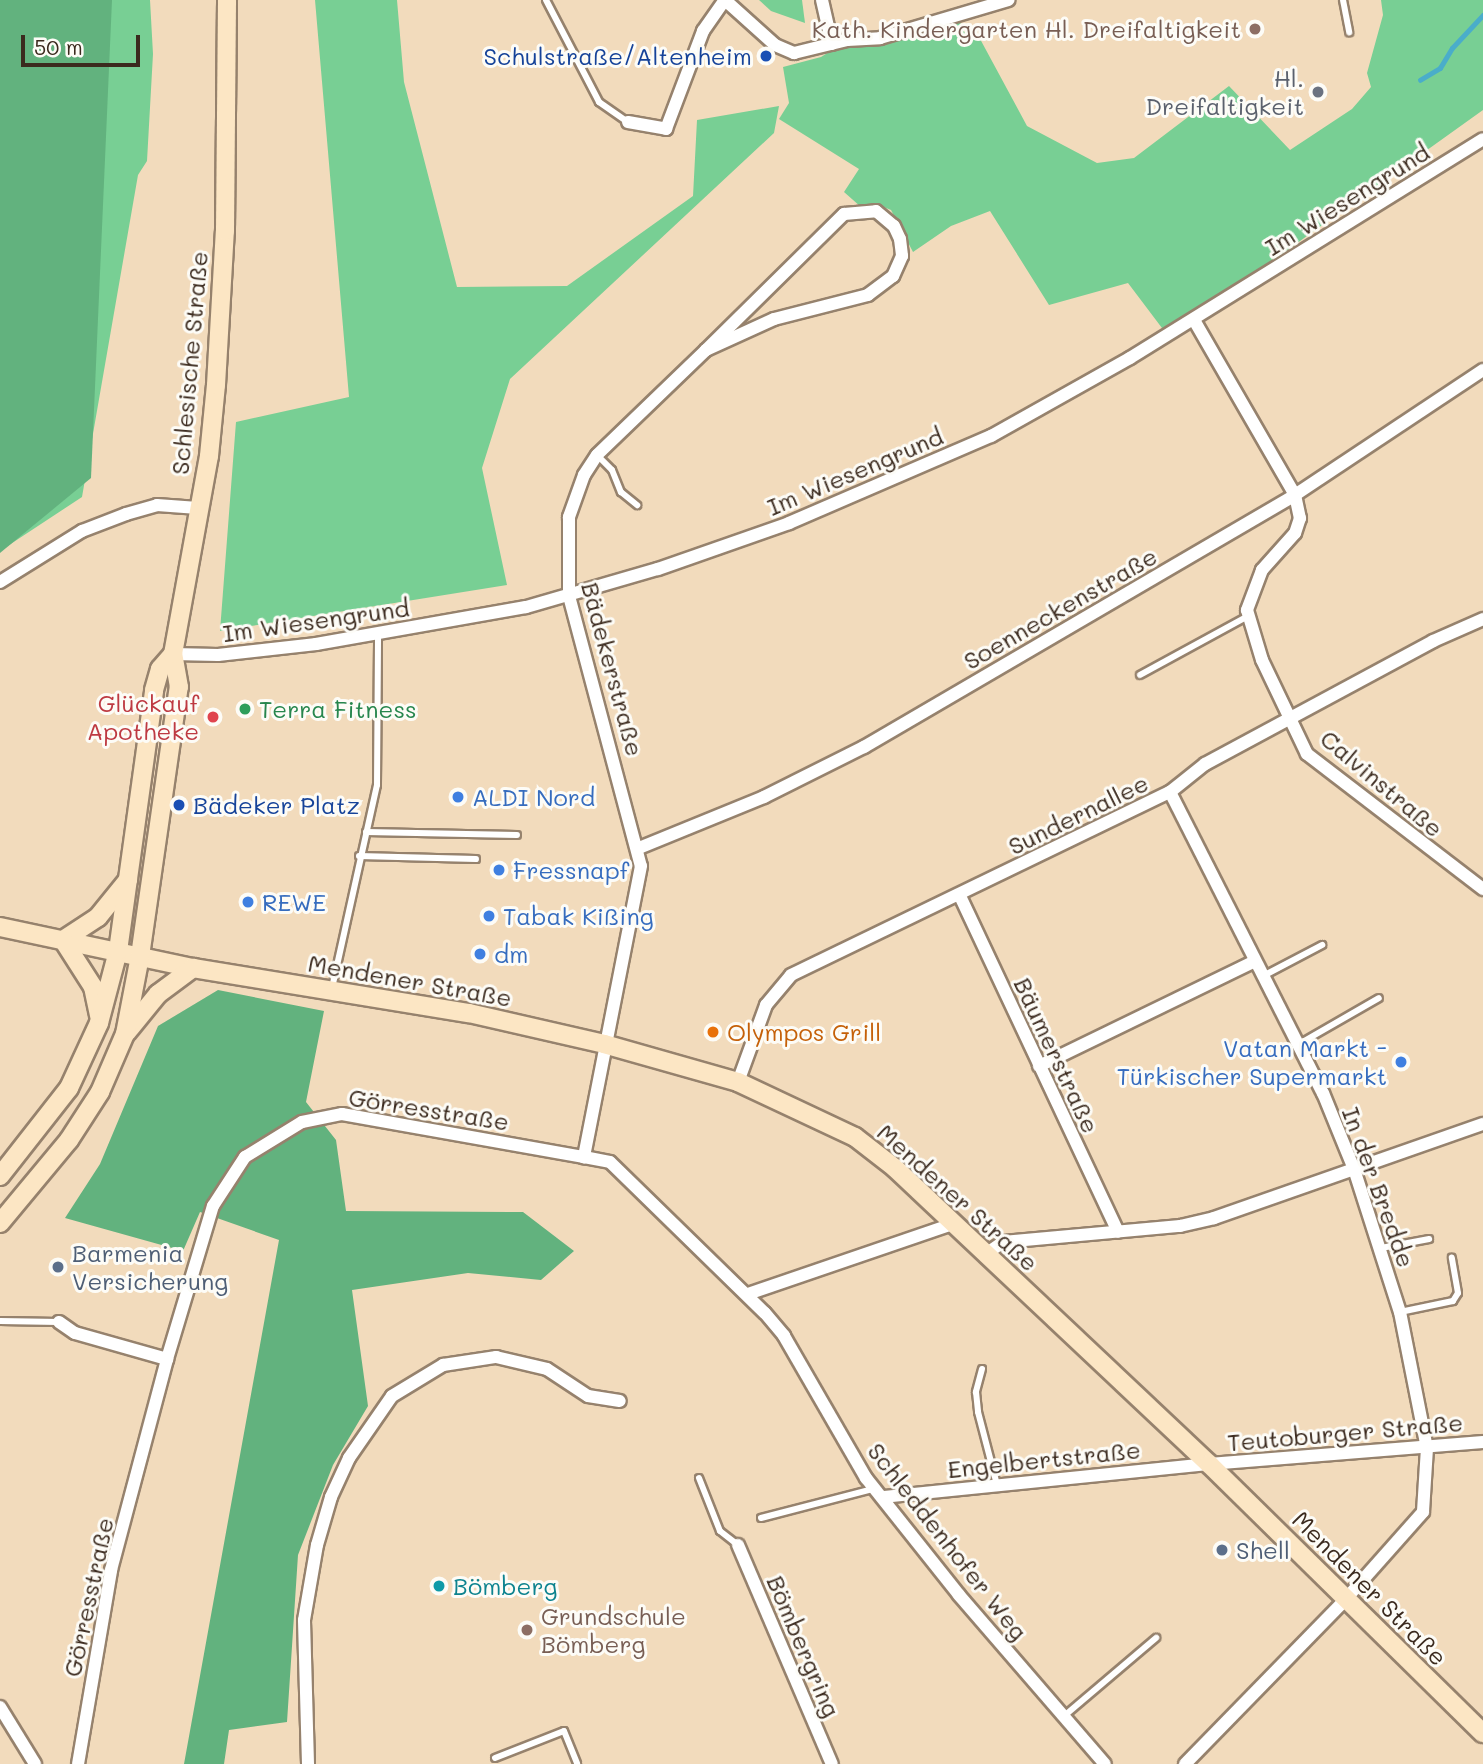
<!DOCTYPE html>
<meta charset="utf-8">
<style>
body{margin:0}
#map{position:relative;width:1483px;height:1764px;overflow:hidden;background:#f2dbbc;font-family:Mali,sans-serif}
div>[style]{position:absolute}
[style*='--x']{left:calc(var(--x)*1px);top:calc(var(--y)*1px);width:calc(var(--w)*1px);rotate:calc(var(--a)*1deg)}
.green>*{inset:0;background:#78cf94}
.forest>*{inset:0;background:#62b27e}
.stream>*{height:4.5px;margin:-2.25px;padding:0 2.25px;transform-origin:2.25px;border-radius:2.25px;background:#4aadca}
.roads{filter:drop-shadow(2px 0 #96826d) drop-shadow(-2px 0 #96826d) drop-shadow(0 2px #96826d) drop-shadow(0 -2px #96826d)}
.service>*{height:6px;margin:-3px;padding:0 3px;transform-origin:3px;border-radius:3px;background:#fff}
.minor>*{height:12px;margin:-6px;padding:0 6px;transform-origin:6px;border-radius:6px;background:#fff}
.secondary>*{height:18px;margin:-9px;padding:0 9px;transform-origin:9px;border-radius:9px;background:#fce6c4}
.dots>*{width:19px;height:19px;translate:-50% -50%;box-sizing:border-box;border:4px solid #fdfcf7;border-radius:50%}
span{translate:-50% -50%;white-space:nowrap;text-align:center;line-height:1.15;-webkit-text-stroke:6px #fdfcf7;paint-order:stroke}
.education-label{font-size:24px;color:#785e54}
.right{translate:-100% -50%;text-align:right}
.left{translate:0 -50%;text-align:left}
.transit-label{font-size:24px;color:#164399}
.worship-label{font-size:24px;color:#5b616d}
.street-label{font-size:24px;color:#3b2a1e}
.health-label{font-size:24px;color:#be3a42}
.leisure-label{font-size:24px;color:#27864d}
.shop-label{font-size:24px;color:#366cbe}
.food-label{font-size:24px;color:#c56008}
.service-label{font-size:24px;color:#4e5e75}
.culture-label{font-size:24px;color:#0d838f}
.scale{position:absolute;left:21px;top:35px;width:119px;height:32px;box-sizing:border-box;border:4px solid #3b2a1e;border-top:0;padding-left:9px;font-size:21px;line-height:24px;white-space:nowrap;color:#3b2a1e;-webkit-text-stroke:5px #fdfcf7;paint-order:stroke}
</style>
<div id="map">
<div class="green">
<div style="clip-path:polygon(0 0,150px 0,153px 54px,147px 161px,138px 175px,82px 497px,0 551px)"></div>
<div style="clip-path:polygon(315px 0,397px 0,404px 82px,457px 287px,567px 286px,693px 196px,697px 120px,779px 106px,774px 133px,510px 379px,482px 468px,507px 585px,220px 631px,236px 422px,349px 397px)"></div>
<div style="clip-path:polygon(759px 0,802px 0,805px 23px,771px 11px)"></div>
<div style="clip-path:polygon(1381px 0,1483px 0,1483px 110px,1219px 299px,1165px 332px,1128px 283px,1049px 305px,990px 211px,951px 226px,913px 252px,891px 210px,876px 204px,861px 207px,844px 192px,859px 169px,779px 119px,789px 103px,783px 67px,821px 57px,837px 47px,959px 20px,968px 40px,979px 37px,1027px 126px,1097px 163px,1134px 158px,1229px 86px,1290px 150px,1352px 109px,1371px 87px,1367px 73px,1383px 15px)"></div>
</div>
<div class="forest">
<div style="clip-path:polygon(0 0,112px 0,91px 478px,0 553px)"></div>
<div style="clip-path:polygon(218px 990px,324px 1011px,306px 1102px,336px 1140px,346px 1211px,523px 1212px,574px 1251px,541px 1280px,468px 1273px,352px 1290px,368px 1406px,333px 1465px,298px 1555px,287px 1722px,229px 1730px,224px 1764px,184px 1764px,279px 1240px,200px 1212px,183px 1251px,65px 1218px,100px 1164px,158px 1026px)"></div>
</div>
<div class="stream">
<div style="--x:1420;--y:80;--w:23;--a:-31"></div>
<div style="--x:1440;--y:68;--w:23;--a:-59"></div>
<div style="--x:1452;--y:48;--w:45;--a:-46.8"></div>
</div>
<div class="roads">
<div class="service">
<div style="--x:546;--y:0;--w:115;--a:62.5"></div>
<div style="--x:599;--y:102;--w:35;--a:35"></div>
<div style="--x:1343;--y:0;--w:33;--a:79"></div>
<div style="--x:597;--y:455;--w:21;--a:45"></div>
<div style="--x:612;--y:470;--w:24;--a:68"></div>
<div style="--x:621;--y:492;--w:21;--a:39"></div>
<div style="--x:1140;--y:675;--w:123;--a:-28.6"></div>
<div style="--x:366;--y:832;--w:151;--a:1.1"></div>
<div style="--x:359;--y:856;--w:117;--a:1.5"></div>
<div style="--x:1263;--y:976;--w:67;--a:-27.7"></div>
<div style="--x:332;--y:988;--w:208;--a:-77.5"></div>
<div style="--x:377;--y:785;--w:150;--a:-89.6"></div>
<div style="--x:1299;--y:1044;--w:92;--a:-29.9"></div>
<div style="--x:1381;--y:1248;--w:49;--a:-10.6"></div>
<div style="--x:1400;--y:1312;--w:54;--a:-11.7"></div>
<div style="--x:1453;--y:1301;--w:9;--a:-58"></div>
<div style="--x:1458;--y:1293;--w:36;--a:-100"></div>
<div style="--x:0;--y:1321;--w:59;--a:1"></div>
<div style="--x:982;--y:1369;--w:24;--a:105"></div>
<div style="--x:976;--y:1392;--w:20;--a:84"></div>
<div style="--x:978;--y:1412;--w:75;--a:75.4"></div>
<div style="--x:699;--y:1478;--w:57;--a:68.4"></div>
<div style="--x:720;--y:1531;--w:23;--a:38"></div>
<div style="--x:761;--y:1518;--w:116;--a:-14.5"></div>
<div style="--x:1064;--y:1716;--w:121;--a:-40.3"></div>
<div style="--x:495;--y:1758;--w:74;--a:-21.4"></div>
<div style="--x:564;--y:1731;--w:35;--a:68"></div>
</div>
<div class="minor">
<div style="--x:822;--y:0;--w:45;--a:77.2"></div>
<div style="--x:628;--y:122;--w:39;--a:10"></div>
<div style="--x:666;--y:129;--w:105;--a:-69.3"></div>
<div style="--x:703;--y:31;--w:38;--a:-55"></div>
<div style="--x:725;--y:0;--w:67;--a:42"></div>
<div style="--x:775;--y:45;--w:21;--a:23"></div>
<div style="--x:794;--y:53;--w:55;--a:-13.8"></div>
<div style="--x:847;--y:40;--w:33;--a:-3"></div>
<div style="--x:880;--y:38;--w:134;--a:-16.5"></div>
<div style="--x:876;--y:211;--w:23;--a:40"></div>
<div style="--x:894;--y:226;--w:14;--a:65"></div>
<div style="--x:900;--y:239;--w:17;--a:83"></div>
<div style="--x:902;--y:256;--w:22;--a:114"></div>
<div style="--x:893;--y:276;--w:31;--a:143"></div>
<div style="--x:868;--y:295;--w:97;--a:165.7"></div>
<div style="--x:774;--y:319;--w:75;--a:155.5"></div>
<div style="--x:706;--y:350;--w:194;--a:-44.6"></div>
<div style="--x:844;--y:214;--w:32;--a:-5"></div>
<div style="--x:1194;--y:320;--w:202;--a:60"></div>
<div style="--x:1295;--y:495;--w:24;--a:78"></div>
<div style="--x:1300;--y:518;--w:16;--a:108"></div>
<div style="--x:1295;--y:533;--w:50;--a:131.7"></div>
<div style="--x:1262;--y:570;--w:43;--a:110.6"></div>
<div style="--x:1247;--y:610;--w:52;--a:73.3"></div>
<div style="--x:1262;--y:660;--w:104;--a:64.4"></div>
<div style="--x:1307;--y:754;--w:222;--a:37.5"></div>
<div style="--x:706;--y:350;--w:151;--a:136.1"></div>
<div style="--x:597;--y:455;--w:24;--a:123"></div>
<div style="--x:584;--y:475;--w:45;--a:109.7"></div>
<div style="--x:569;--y:517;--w:79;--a:90"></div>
<div style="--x:569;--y:596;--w:279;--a:75.1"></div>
<div style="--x:641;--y:866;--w:297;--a:101.1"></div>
<div style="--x:584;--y:1157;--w:26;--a:11"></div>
<div style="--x:610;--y:1162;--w:216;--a:44.3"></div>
<div style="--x:765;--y:1313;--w:30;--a:50"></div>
<div style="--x:784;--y:1336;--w:164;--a:60"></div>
<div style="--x:866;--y:1478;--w:149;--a:51.5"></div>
<div style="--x:959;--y:1595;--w:223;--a:49.2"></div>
<div style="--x:0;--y:582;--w:97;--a:-31.9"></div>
<div style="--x:82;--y:531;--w:47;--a:-21.1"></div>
<div style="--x:126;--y:514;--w:32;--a:-16"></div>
<div style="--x:157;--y:505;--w:41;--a:4.2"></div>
<div style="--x:173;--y:654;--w:45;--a:1.3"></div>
<div style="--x:218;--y:655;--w:99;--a:-6.4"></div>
<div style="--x:316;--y:644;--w:213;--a:-10"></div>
<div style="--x:526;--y:607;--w:137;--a:-16.1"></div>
<div style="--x:658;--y:569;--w:139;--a:-19.3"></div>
<div style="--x:789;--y:523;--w:220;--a:-23.3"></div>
<div style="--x:991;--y:436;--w:159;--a:-29.3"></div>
<div style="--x:1130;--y:358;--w:415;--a:-31.8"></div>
<div style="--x:1170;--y:792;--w:338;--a:63.1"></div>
<div style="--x:1323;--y:1093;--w:82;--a:67.8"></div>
<div style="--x:1354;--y:1169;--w:150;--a:72.2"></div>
<div style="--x:1400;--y:1312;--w:139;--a:78.8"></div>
<div style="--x:1427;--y:1448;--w:64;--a:93.6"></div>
<div style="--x:1423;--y:1512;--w:118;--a:131.6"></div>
<div style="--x:1345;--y:1600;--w:229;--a:134.3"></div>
<div style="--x:639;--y:848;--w:135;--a:-22.2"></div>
<div style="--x:764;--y:797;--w:112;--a:-26.6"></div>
<div style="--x:864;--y:747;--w:499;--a:-30.3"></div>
<div style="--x:1295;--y:495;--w:226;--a:-33.6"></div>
<div style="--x:960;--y:896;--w:371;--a:64.8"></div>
<div style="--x:1039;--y:1066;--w:238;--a:-25.9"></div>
<div style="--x:738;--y:1082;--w:82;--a:-70"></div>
<div style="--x:766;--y:1005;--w:39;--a:-50"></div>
<div style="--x:791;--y:975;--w:421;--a:-25.8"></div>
<div style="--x:1170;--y:792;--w:45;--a:-38.7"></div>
<div style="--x:1205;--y:764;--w:259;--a:-28.3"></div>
<div style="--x:1433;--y:641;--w:55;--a:-23.7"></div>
<div style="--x:986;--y:1254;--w:21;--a:-35"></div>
<div style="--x:1003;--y:1242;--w:178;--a:-5.2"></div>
<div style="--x:1180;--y:1226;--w:35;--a:-13"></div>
<div style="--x:1214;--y:1218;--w:285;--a:-19.3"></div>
<div style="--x:748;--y:1294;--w:216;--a:-18.9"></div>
<div style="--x:59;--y:1322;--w:19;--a:35"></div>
<div style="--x:75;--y:1333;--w:96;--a:15.8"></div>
<div style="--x:883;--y:1497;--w:328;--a:-5.8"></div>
<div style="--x:1209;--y:1464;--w:275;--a:-4.6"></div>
<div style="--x:738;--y:1545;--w:238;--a:66.8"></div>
<div style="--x:0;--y:1707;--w:67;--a:58.4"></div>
<div style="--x:78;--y:1764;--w:197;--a:-80.3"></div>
<div style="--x:111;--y:1570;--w:218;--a:-75.1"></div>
<div style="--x:167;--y:1359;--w:160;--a:-73.3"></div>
<div style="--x:213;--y:1206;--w:59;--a:-56.9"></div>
<div style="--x:245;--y:1157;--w:67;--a:-31.6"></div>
<div style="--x:302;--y:1122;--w:41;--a:-11.3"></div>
<div style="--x:342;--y:1114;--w:246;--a:10.1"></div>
<div style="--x:308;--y:1764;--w:144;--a:-91.6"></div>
<div style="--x:304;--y:1620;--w:76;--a:-80.2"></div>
<div style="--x:317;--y:1545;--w:50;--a:-73.7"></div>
<div style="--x:331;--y:1497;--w:43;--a:-65.2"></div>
<div style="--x:349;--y:1458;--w:75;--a:-55.3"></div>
<div style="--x:392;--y:1396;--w:60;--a:-31.3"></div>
<div style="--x:443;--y:1365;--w:54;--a:-8.6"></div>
<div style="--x:496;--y:1357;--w:52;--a:13.2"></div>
<div style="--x:547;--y:1369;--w:49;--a:33.4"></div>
<div style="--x:588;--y:1396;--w:32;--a:9"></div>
</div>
<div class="secondary">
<div style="--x:0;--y:927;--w:197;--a:12"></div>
<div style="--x:193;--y:968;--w:280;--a:9.3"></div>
<div style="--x:469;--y:1013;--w:139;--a:12.9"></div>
<div style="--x:604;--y:1044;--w:139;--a:15.8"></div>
<div style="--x:738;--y:1082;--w:129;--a:25.2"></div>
<div style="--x:855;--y:1137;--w:51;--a:37.8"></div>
<div style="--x:895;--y:1168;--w:432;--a:43.3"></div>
<div style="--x:1209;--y:1464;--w:384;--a:44.5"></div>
<div style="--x:63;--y:940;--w:42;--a:-33.3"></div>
<div style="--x:98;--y:917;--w:48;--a:-51"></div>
<div style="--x:63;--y:940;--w:56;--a:57.4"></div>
<div style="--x:93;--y:987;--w:30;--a:78"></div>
<div style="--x:127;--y:1032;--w:49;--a:-50.8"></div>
<div style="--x:158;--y:994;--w:44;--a:-36.6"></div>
<div style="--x:0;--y:1176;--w:112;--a:-51.9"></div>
<div style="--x:69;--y:1088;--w:72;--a:-65.2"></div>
<div style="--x:99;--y:1023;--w:74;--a:-75.2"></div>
<div style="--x:118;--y:951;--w:263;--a:-82.1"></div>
<div style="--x:154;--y:690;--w:22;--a:-74"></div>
<div style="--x:160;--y:669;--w:20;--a:-49"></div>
<div style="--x:0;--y:1223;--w:108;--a:-50.3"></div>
<div style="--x:69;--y:1140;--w:57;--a:-57.1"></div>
<div style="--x:100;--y:1092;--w:63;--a:-66.7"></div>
<div style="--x:125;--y:1034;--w:79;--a:-79.1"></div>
<div style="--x:140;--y:956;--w:272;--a:-81.8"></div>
<div style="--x:179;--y:687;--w:34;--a:-100"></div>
<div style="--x:173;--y:654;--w:201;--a:-79.7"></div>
<div style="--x:209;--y:456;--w:71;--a:-84.4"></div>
<div style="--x:216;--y:385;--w:154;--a:-86.7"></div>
<div style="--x:225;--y:231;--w:231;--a:-89.5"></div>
</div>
</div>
<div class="dots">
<div style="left:1255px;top:29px;background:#8d6e63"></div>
<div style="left:766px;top:56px;background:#1a4fb4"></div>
<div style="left:1318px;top:92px;background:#6b7280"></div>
<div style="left:245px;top:709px;background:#2e9e5b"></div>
<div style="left:213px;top:717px;background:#e0444e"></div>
<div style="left:458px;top:797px;background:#3f7fe0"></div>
<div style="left:179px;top:805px;background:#1a4fb4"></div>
<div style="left:499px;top:870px;background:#3f7fe0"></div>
<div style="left:248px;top:902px;background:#3f7fe0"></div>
<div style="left:489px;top:916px;background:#3f7fe0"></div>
<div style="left:480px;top:954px;background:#3f7fe0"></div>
<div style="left:713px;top:1032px;background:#e8710a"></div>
<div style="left:1401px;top:1062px;background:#3f7fe0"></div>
<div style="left:58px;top:1267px;background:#5c6f8a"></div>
<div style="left:1222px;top:1550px;background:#5c6f8a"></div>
<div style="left:439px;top:1586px;background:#0f9aa8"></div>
<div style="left:527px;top:1630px;background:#8d6e63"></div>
</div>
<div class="education-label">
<span class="right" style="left:1241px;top:29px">Kath. Kindergarten Hl. Dreifaltigkeit</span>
<span class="left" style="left:541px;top:1630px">Grundschule<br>Bömberg</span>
</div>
<div class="transit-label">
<span class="right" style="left:752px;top:56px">Schulstraße/Altenheim</span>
<span class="left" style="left:193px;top:805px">Bädeker Platz</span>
</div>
<div class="worship-label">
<span class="right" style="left:1304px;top:92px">Hl.<br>Dreifaltigkeit</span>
</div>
<div class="street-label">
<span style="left:1347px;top:199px;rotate:-32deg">Im Wiesengrund</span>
<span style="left:189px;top:363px;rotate:-85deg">Schlesische Straße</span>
<span style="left:855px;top:471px;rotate:-23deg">Im Wiesengrund</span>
<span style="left:1060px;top:608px;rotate:-30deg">Soenneckenstraße</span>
<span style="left:316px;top:620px;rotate:-8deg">Im Wiesengrund</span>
<span style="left:613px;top:669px;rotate:75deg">Bädekerstraße</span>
<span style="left:1382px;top:783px;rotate:40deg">Calvinstraße</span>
<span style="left:1078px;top:814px;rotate:-26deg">Sundernallee</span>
<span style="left:410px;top:980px;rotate:10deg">Mendener Straße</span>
<span style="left:1057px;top:1055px;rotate:65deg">Bäumerstraße</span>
<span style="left:429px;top:1109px;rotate:9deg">Görresstraße</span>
<span style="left:1379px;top:1187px;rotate:70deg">In der Bredde</span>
<span style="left:958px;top:1197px;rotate:42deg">Mendener Straße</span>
<span style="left:1345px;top:1432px;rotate:-5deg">Teutoburger Straße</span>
<span style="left:1044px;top:1459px;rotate:-6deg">Engelbertstraße</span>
<span style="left:948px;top:1541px;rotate:52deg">Schleddenhofer Weg</span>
<span style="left:1370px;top:1588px;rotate:45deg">Mendener Straße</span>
<span style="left:88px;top:1597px;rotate:-78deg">Görresstraße</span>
<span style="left:804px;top:1646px;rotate:67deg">Bömbergring</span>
</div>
<div class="health-label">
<span class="right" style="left:199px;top:717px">Glückauf<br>Apotheke</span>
</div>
<div class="leisure-label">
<span class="left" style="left:259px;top:709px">Terra Fitness</span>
</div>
<div class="shop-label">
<span class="left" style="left:472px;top:797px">ALDI Nord</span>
<span class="left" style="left:513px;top:870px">Fressnapf</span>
<span class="left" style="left:262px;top:902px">REWE</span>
<span class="left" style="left:503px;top:916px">Tabak Kißing</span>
<span class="left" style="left:494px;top:954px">dm</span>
<span class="right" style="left:1387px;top:1062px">Vatan Markt -<br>Türkischer Supermarkt</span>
</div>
<div class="food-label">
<span class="left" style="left:727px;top:1032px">Olympos Grill</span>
</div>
<div class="service-label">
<span class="left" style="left:72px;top:1267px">Barmenia<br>Versicherung</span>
<span class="left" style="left:1236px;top:1550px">Shell</span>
</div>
<div class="culture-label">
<span class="left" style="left:453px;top:1586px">Bömberg</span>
</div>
<div class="scale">50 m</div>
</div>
